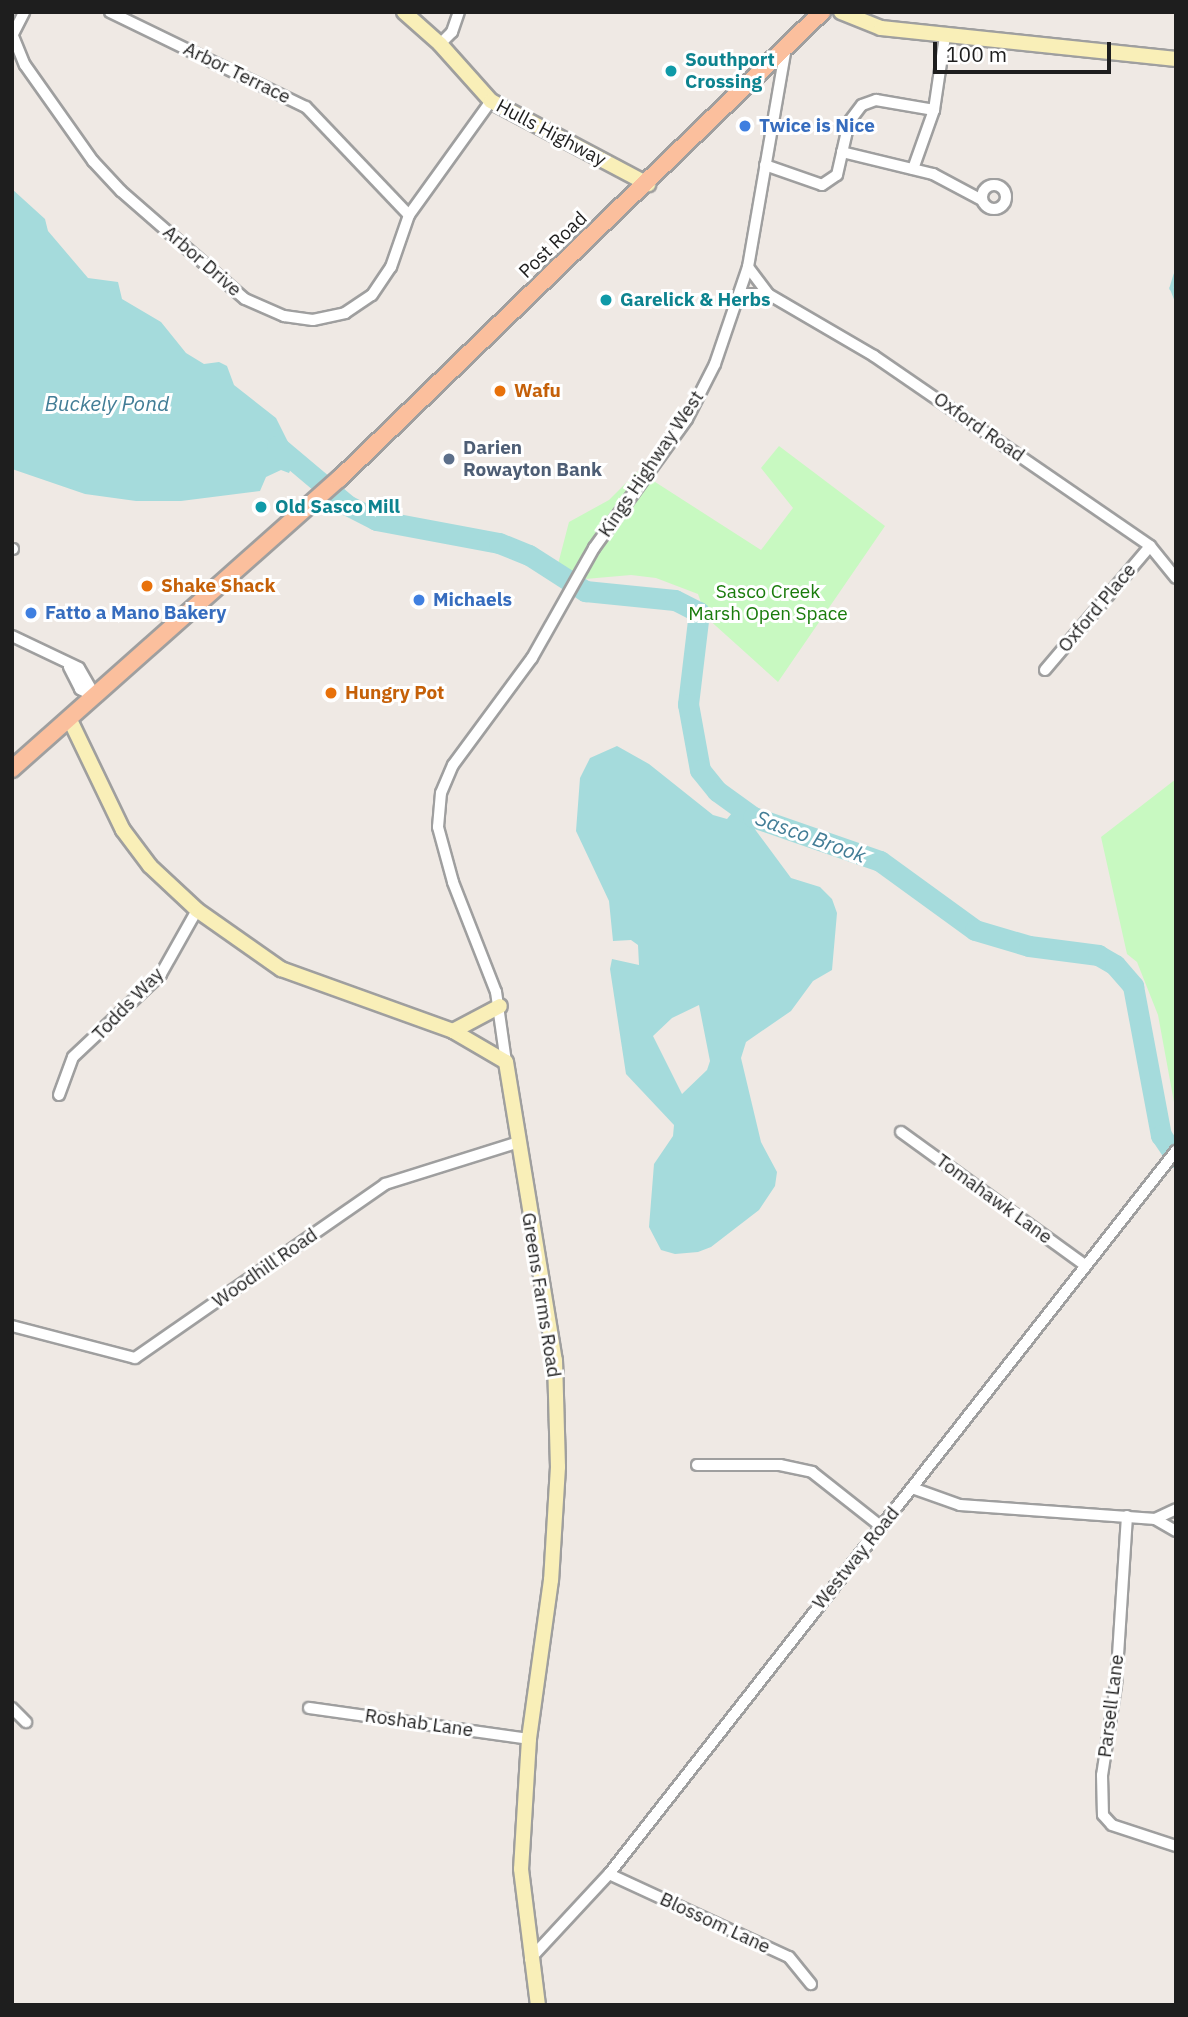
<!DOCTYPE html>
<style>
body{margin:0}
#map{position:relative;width:1188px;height:2017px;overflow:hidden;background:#efe9e4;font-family:"IBM Plex Sans",sans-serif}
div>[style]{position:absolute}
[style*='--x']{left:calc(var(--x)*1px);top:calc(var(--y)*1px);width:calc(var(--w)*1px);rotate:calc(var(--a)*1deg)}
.park>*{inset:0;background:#c8f9c1}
.water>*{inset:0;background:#a5dbdc}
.stream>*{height:3.5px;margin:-1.75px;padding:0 1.75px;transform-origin:1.75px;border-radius:1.75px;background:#a5dbdc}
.river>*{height:21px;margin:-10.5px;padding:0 10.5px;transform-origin:10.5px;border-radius:10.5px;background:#a5dbdc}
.roads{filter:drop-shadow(2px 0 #9f9f9f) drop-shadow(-2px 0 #9f9f9f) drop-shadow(0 2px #9f9f9f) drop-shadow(0 -2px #9f9f9f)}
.street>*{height:10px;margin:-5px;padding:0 5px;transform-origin:5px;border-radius:5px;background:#fff}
.street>.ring{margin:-5px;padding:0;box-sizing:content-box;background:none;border:10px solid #fff;border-radius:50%}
.secondary>*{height:14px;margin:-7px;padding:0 7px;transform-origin:7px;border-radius:7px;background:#f9efb8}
.primary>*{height:16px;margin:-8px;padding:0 8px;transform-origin:8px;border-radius:8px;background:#fbbf9d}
.dots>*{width:19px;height:19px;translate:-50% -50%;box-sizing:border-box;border:4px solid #fff;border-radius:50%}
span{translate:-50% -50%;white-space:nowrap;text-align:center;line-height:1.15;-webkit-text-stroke:6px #fff;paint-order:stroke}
.culture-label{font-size:19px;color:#0d838f;font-weight:700}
.left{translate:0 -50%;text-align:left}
.street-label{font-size:19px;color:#1e1e1e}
.shop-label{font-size:19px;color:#366cbe;font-weight:700}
.food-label{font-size:19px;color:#c56008;font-weight:700}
.service-label{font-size:19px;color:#4e5e75;font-weight:700}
.park-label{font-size:19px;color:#1a7c0c}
.water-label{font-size:21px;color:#427d96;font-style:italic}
.frame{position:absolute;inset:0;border:14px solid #1e1e1e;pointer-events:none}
.scale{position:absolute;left:933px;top:42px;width:178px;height:32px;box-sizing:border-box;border:4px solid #1e1e1e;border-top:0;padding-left:9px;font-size:21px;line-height:24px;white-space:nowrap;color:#1e1e1e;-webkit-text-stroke:5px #fff;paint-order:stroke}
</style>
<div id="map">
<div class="park">
<div style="clip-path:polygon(779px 446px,885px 526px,778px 682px,706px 617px,698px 594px,656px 578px,631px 575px,585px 579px,557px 568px,569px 522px,609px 500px,638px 471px,761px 550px,793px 508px,761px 468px)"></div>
<div style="clip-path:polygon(1176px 779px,1176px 1113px,1158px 1015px,1137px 962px,1127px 954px,1101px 837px)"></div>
</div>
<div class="water">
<div style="clip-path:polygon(12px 189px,45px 219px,48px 231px,88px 278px,118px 282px,122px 299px,161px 322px,186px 353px,204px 364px,219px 362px,227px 366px,234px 385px,276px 418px,296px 458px,289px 473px,281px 470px,266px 477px,260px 491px,181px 501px,136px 501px,85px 494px,12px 469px)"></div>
<div style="clip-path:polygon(evenodd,617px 746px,649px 764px,713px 815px,727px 819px,732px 813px,751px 824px,791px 878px,820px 887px,832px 899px,837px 913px,832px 970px,813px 981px,791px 1011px,746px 1042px,741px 1058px,761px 1142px,777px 1172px,775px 1186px,759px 1210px,711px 1247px,698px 1252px,675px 1254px,661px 1250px,649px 1227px,654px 1164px,673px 1136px,674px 1125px,626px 1074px,610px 969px,612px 959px,639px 965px,638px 945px,631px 940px,613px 941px,609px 901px,576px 831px,580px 778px,590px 758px,617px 746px,699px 1005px,710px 1061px,707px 1070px,682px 1094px,653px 1036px,672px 1018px,699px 1005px)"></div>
</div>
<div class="stream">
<div style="--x:1176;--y:275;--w:14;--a:107"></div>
<div style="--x:1172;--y:288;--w:11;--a:68"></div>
</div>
<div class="river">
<div style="--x:277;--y:446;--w:92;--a:40.1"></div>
<div style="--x:347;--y:505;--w:33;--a:27"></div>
<div style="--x:376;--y:520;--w:125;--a:10.6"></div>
<div style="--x:499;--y:543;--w:32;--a:22"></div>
<div style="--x:529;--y:555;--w:67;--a:32.7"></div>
<div style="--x:585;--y:591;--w:90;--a:5.7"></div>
<div style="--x:675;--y:600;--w:27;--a:27"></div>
<div style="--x:699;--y:612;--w:93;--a:96.8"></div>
<div style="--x:688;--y:704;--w:67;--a:79.7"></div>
<div style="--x:700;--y:770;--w:27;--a:51"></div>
<div style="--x:717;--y:791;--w:44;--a:35.8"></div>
<div style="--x:753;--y:817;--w:134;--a:19.1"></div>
<div style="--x:880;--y:861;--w:117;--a:36"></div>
<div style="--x:975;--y:930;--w:56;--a:16.5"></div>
<div style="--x:1029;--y:946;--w:70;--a:7.4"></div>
<div style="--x:1098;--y:955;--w:20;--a:30"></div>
<div style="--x:1115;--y:965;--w:28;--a:49"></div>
<div style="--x:1133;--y:986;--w:152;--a:79.4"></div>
<div style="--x:1161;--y:1135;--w:27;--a:56"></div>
</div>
<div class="roads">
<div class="street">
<div style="--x:110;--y:12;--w:218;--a:25.9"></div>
<div style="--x:306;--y:107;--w:149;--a:46.4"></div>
<div style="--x:12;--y:36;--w:27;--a:-63"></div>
<div style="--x:13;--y:36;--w:31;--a:68"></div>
<div style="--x:25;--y:65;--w:118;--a:54.7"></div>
<div style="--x:93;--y:161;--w:41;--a:47"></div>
<div style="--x:121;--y:191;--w:164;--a:41.1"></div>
<div style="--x:245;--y:299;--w:43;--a:23.6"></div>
<div style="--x:284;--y:316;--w:29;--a:8"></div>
<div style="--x:313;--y:320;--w:33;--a:-12"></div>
<div style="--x:345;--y:313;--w:32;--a:-34"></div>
<div style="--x:372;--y:295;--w:34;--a:-56"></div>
<div style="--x:391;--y:267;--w:55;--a:-70.9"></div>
<div style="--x:409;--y:215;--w:140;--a:-54.3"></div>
<div style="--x:440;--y:44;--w:17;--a:-45"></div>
<div style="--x:452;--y:32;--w:21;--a:-71"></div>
<div style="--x:842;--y:152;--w:94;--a:13.6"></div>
<div style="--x:933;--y:174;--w:55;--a:28"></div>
<div style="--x:765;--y:165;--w:60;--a:19.3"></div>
<div style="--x:822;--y:185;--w:18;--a:-34"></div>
<div style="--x:837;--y:175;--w:54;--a:-77.2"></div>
<div style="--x:849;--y:122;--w:21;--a:-53"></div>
<div style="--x:862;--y:105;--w:15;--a:-20"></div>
<div style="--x:876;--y:100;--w:59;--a:9.8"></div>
<div style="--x:913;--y:169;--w:63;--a:-70.4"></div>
<div style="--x:934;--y:110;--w:75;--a:-81.5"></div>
<div class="ring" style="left:982px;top:185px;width:14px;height:14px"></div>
<div style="--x:748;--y:267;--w:34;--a:53"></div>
<div style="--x:741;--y:294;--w:27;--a:0"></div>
<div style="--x:768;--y:294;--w:123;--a:30.3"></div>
<div style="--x:874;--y:356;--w:335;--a:34.5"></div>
<div style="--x:1150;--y:546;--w:41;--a:50.9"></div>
<div style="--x:12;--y:549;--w:1;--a:0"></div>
<div style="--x:12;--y:636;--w:74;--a:25.5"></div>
<div style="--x:79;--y:668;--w:34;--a:60"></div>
<div style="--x:69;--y:667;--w:25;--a:63"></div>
<div style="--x:80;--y:689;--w:18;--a:27"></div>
<div style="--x:1045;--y:670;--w:162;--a:-49.7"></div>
<div style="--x:506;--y:1062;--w:71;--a:-98.1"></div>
<div style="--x:496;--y:992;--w:118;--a:-111.4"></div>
<div style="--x:453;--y:882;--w:57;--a:-105.3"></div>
<div style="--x:438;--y:827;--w:34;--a:-85"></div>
<div style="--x:441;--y:793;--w:30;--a:-67"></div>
<div style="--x:453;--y:765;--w:133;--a:-53.6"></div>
<div style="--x:532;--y:658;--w:126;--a:-60.6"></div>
<div style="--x:594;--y:548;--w:159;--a:-54.2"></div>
<div style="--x:687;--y:419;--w:62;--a:-63"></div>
<div style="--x:715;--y:364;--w:102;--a:-71.2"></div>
<div style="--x:748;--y:267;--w:223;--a:-80.2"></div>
<div style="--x:59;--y:1095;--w:40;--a:-69.8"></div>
<div style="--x:73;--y:1057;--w:121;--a:-43.3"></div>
<div style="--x:161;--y:974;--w:73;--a:-60.6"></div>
<div style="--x:901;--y:1132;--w:228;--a:35.9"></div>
<div style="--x:12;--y:1326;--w:127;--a:14.6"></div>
<div style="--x:135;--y:1358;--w:305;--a:-34.8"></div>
<div style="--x:385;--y:1184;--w:140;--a:-17.4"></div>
<div style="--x:697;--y:1465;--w:83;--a:0"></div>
<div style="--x:780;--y:1465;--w:33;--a:12"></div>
<div style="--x:812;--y:1472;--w:85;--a:38.3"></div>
<div style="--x:915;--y:1489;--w:48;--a:19.6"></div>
<div style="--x:960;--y:1505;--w:196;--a:4.1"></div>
<div style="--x:1155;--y:1519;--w:23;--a:-25"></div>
<div style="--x:1127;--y:1516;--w:169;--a:93.7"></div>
<div style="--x:1116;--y:1685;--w:91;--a:98.8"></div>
<div style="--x:1102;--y:1775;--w:40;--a:88.6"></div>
<div style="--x:1103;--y:1815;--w:13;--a:48"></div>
<div style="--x:1112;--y:1825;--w:67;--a:18.2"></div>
<div style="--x:1155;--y:1519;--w:24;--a:30"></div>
<div style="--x:12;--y:1708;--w:20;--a:45"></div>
<div style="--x:309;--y:1708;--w:222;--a:8"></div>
<div style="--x:609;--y:1874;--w:198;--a:24.8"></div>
<div style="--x:789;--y:1957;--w:35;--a:51"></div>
<div style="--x:530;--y:1959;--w:116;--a:-47.1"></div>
<div style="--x:609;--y:1874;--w:919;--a:-51.9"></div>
</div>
<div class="secondary">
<div style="--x:404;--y:12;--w:48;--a:41.6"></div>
<div style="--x:440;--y:44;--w:76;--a:48.2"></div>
<div style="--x:491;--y:101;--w:178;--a:27.9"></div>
<div style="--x:841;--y:12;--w:43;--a:21.8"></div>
<div style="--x:881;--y:28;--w:297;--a:6"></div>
<div style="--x:70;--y:720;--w:122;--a:64.3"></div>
<div style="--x:123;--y:830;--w:45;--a:53.1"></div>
<div style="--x:150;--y:866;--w:64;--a:43.1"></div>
<div style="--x:197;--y:910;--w:103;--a:35.1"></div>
<div style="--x:281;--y:969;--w:183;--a:19.8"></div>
<div style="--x:453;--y:1031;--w:61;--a:30.3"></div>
<div style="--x:506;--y:1062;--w:302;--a:80.7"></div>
<div style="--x:555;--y:1360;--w:107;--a:88.4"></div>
<div style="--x:558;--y:1467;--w:113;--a:93.5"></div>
<div style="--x:551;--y:1580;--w:161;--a:97.9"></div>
<div style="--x:529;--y:1739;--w:130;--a:93.5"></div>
<div style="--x:521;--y:1869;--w:137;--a:82.9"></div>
<div style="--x:453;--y:1031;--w:53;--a:-28"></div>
</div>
<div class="primary">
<div style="--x:12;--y:769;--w:437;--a:-41.6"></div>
<div style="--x:339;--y:479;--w:672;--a:-44.04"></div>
</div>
</div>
<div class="dots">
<div style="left:671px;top:71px;background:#0f9aa8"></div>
<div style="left:745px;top:126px;background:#3f7fe0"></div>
<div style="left:606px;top:300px;background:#0f9aa8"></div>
<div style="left:500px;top:391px;background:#e8710a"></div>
<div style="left:449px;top:459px;background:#5c6f8a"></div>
<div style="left:261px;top:507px;background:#0f9aa8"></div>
<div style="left:147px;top:586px;background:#e8710a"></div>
<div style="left:419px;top:600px;background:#3f7fe0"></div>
<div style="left:31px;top:613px;background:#3f7fe0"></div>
<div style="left:331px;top:693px;background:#e8710a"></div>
</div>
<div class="culture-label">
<span class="left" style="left:685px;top:71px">Southport<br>Crossing</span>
<span class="left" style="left:620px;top:300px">Garelick &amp; Herbs</span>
<span class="left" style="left:275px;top:507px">Old Sasco Mill</span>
</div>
<div class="street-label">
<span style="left:237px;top:73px;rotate:26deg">Arbor Terrace</span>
<span style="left:551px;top:133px;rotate:28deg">Hulls Highway</span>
<span style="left:553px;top:245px;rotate:-44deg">Post Road</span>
<span style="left:202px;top:261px;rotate:41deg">Arbor Drive</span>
<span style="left:979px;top:427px;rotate:35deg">Oxford Road</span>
<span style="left:651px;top:464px;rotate:-56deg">Kings Highway West</span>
<span style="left:1097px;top:608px;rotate:-50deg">Oxford Place</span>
<span style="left:128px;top:1004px;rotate:-46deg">Todds Way</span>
<span style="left:994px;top:1199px;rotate:36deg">Tomahawk Lane</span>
<span style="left:265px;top:1268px;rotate:-35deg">Woodhill Road</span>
<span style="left:541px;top:1295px;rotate:81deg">Greens Farms Road</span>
<span style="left:856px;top:1558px;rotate:-51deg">Westway Road</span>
<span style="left:1111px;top:1706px;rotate:-83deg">Parsell Lane</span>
<span style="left:419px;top:1723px;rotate:8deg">Roshab Lane</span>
<span style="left:715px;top:1923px;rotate:25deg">Blossom Lane</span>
</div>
<div class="shop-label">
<span class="left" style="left:759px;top:126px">Twice is Nice</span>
<span class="left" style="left:433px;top:600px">Michaels</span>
<span class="left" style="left:45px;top:613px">Fatto a Mano Bakery</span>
</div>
<div class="food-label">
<span class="left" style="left:514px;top:391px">Wafu</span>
<span class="left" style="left:161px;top:586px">Shake Shack</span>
<span class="left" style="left:345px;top:693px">Hungry Pot</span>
</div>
<div class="service-label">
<span class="left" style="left:463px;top:459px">Darien<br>Rowayton Bank</span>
</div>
<div class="park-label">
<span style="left:768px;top:603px">Sasco Creek<br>Marsh Open Space</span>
</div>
<div class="water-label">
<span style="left:107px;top:403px">Buckely Pond</span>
<span style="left:811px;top:836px;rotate:20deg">Sasco Brook</span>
</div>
<div class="frame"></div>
<div class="scale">100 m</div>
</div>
